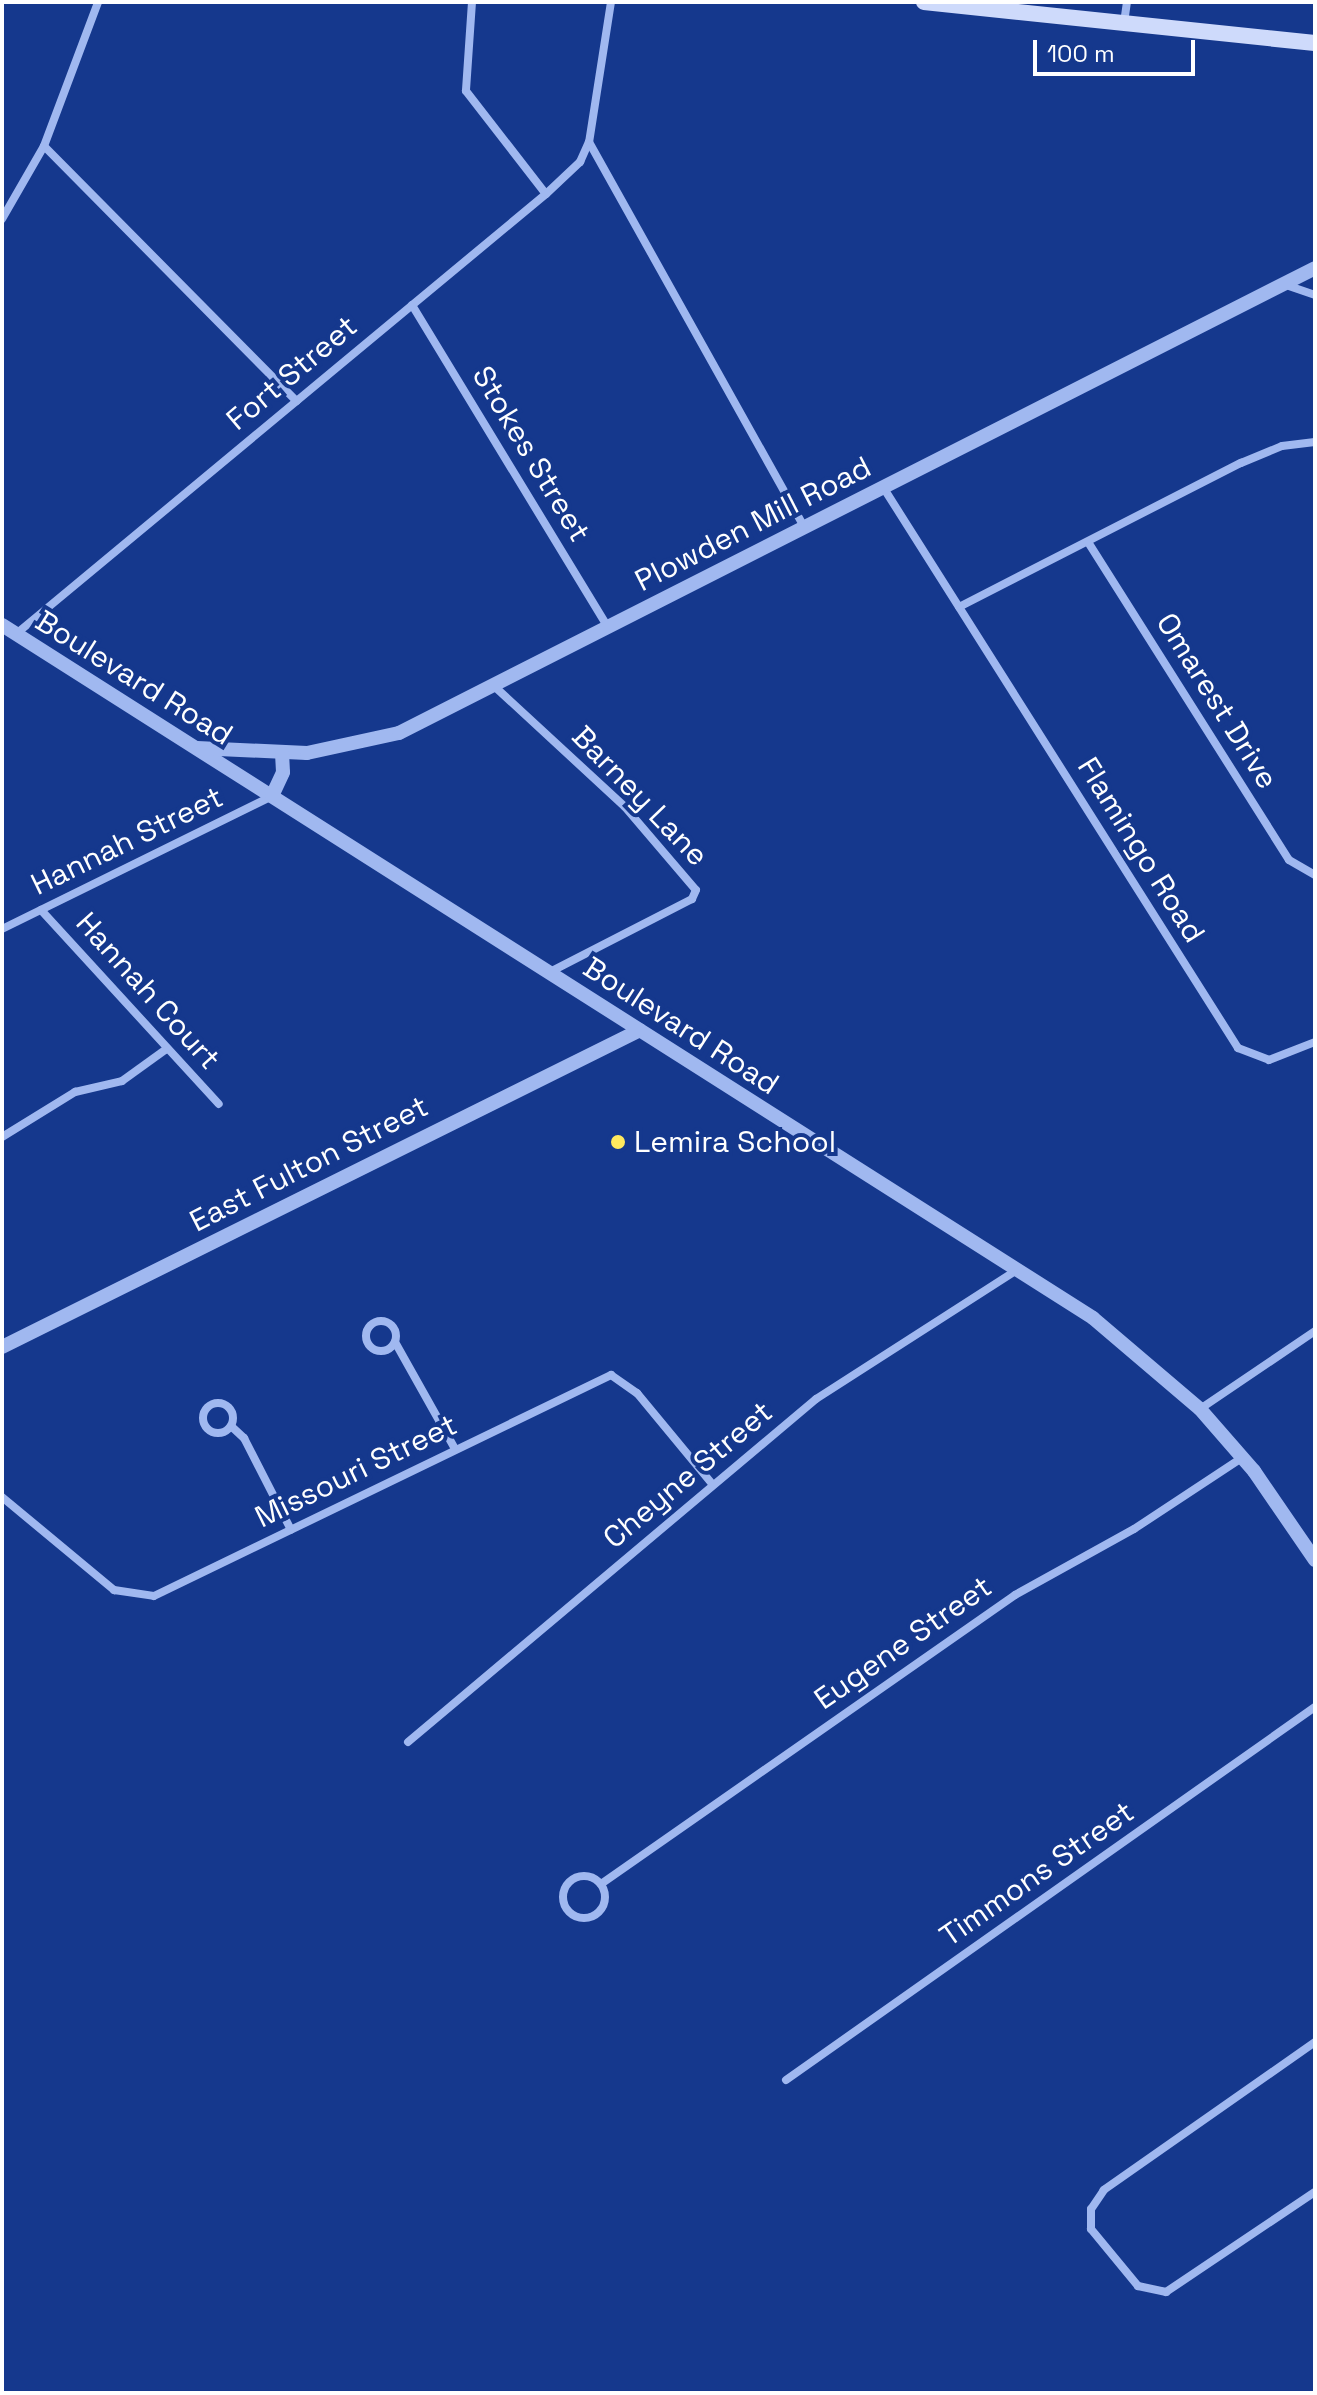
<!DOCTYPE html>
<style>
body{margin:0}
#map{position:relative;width:1317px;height:2395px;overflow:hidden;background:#15388d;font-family:"Space Grotesk",sans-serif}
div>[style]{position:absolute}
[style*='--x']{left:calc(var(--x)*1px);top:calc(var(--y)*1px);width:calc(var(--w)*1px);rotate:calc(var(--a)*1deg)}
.minor>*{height:8px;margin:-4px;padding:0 4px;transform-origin:4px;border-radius:4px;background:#a0b8f0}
.minor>.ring{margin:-4px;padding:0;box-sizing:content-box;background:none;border:8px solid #a0b8f0;border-radius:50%}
.tertiary>*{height:14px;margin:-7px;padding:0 7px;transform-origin:7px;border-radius:7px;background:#a0b8f0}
.secondary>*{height:16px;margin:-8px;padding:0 8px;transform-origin:8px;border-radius:8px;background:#cedafb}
.dots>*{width:22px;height:22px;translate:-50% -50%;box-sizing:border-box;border:4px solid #15388d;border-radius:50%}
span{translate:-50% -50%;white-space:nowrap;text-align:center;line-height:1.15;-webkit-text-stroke:8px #15388d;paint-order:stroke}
.street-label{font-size:30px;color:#fff}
.poi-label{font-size:30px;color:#fff}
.left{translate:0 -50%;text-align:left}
.frame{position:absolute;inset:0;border:4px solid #fff;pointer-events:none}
.scale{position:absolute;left:1033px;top:40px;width:162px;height:36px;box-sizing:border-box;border:4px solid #fff;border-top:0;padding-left:10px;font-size:24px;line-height:28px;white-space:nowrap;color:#fff;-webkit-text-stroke:6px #15388d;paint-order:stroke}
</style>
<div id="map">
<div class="minor">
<div style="--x:472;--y:2;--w:89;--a:93.9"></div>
<div style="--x:466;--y:91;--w:130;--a:52.2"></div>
<div style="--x:611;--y:2;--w:142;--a:98.9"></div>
<div style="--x:589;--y:142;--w:441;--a:60.8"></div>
<div style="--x:1124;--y:23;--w:21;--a:-82"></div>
<div style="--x:44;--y:146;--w:359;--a:45.3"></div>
<div style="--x:2;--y:219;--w:84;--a:-60.1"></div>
<div style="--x:44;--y:146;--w:154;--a:-69.4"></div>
<div style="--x:1283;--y:284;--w:34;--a:19"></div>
<div style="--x:412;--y:305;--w:377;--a:58.7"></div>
<div style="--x:883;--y:487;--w:664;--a:57.67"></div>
<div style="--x:1238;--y:1048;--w:33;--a:21"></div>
<div style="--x:1269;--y:1060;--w:49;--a:-21.4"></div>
<div style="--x:1088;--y:542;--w:376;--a:57.7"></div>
<div style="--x:1289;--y:860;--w:30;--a:30"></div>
<div style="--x:959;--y:607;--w:317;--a:-27.1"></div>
<div style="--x:1241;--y:463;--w:44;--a:-22.5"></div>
<div style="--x:1282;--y:446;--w:33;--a:-7"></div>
<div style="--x:16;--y:634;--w:689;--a:-39.7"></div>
<div style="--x:546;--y:194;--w:47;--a:-43.3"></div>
<div style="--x:580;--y:162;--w:22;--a:-66"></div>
<div style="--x:494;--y:686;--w:178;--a:42.7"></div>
<div style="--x:625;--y:807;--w:109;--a:49.5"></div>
<div style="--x:696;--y:890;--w:10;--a:114"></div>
<div style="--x:692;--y:899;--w:160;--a:152.8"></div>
<div style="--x:41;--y:910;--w:263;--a:47.5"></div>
<div style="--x:2;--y:929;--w:301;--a:-26.2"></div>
<div style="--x:2;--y:1137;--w:86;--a:-31.7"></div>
<div style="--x:75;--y:1092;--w:48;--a:-13.2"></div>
<div style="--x:122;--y:1081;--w:53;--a:-35.8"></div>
<div class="ring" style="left:366px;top:1321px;width:22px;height:22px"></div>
<div style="--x:395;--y:1342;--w:123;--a:60.7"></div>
<div class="ring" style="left:203px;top:1403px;width:22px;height:22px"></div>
<div style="--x:1200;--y:1409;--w:139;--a:-34.1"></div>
<div style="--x:231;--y:1426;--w:18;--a:43"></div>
<div style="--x:244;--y:1438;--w:103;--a:62.9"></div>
<div style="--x:2;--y:1497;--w:146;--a:39.7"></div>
<div style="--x:114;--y:1590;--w:40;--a:8.5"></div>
<div style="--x:154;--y:1596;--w:508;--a:-25.81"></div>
<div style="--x:611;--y:1375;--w:32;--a:35"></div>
<div style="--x:637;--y:1393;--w:119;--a:50.4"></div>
<div style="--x:408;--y:1742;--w:533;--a:-40.05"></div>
<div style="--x:816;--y:1399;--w:239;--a:-32.7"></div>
<div class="ring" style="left:563px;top:1876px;width:34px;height:34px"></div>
<div style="--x:601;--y:1884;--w:505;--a:-34.92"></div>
<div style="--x:1015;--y:1595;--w:136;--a:-29"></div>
<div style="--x:1134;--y:1529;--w:131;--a:-33.4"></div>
<div style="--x:1315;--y:2042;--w:258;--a:145"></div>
<div style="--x:1104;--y:2190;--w:23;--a:124"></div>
<div style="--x:1091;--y:2209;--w:20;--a:90"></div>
<div style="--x:1091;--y:2229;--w:74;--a:50.5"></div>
<div style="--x:1138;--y:2286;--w:29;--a:12"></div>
<div style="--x:1166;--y:2292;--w:179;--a:-33.9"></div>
<div style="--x:786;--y:2080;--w:647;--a:-35.19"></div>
</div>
<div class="tertiary">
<div style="--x:2;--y:625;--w:1292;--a:32.42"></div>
<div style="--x:1093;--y:1318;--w:140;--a:40.4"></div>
<div style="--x:1200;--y:1409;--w:82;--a:48.9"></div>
<div style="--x:1254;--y:1471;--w:108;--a:55.6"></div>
<div style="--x:197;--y:748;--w:110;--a:2.6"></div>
<div style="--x:307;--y:753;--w:94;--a:-12.3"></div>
<div style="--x:399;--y:733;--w:1027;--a:-26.91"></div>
<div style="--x:272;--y:796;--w:26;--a:-65"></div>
<div style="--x:283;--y:772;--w:19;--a:-93"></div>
<div style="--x:2;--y:1347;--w:712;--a:-26.42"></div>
</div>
<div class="secondary">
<div style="--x:924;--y:2;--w:393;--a:6"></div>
</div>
<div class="dots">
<div style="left:618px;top:1142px;background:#ffe95e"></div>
</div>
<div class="street-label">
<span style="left:292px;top:373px;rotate:-40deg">Fort Street</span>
<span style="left:531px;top:454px;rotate:59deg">Stokes Street</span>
<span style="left:753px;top:524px;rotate:-27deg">Plowden Mill Road</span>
<span style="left:134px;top:678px;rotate:32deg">Boulevard Road</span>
<span style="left:1217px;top:701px;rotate:58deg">Omarest Drive</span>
<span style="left:640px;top:796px;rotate:46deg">Barney Lane</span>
<span style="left:127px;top:841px;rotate:-26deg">Hannah Street</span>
<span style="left:1141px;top:850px;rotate:58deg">Flamingo Road</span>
<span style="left:148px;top:991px;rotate:48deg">Hannah Court</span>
<span style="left:681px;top:1026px;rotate:33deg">Boulevard Road</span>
<span style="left:309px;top:1164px;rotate:-27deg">East Fulton Street</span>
<span style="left:356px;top:1471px;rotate:-26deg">Missouri Street</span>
<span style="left:688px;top:1475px;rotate:-40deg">Cheyne Street</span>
<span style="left:903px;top:1643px;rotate:-35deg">Eugene Street</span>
<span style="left:1037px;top:1874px;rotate:-35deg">Timmons Street</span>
</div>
<div class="poi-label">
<span class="left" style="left:634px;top:1142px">Lemira School</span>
</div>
<div class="frame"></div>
<div class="scale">100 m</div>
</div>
